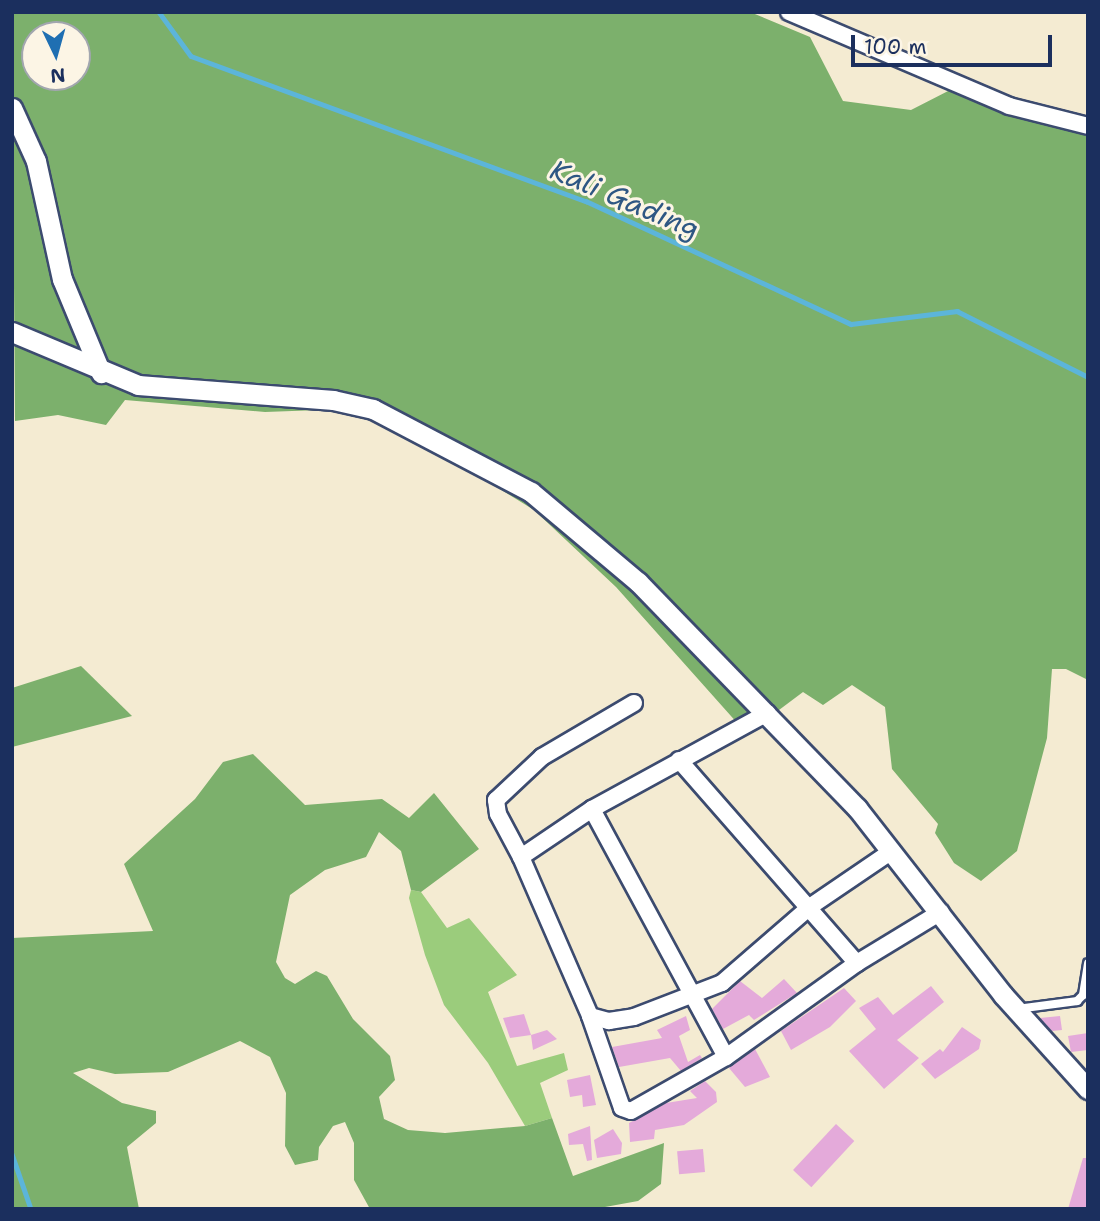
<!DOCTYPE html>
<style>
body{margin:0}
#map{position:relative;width:1100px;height:1221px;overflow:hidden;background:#f4ebd2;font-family:"Shantell Sans",sans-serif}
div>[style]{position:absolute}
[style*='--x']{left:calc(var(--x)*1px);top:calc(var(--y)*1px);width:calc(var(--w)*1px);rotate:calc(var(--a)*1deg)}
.green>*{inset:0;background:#9bcc7c}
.forest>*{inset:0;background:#7cb06c}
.stream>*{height:4.5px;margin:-2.25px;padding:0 2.25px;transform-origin:2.25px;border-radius:2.25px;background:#5cb5da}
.building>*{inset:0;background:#e4aada;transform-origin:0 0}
.roads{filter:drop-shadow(2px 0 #3c4b6f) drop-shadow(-2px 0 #3c4b6f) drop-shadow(0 2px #3c4b6f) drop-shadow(0 -2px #3c4b6f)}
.service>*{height:8px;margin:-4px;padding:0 4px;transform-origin:4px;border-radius:4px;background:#fff}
.minor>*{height:16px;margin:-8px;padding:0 8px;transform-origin:8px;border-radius:8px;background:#fff}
.tertiary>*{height:19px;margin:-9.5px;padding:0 9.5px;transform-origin:9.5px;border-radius:9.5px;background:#fff}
span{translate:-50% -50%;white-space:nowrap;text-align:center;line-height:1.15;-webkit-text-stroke:6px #fcf5e5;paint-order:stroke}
.water-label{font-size:28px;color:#2e5783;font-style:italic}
.frame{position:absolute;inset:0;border:14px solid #1b2f5e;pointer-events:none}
.north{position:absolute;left:21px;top:21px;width:70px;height:70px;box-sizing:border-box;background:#fcf5e5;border:2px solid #a2a6af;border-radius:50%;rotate:175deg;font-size:19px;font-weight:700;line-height:28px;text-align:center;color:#1b2f5e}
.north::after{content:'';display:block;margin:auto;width:24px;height:32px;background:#1f6fb2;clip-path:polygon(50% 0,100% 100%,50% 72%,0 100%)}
.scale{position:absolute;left:851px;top:35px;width:201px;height:32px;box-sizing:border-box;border:4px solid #1b2f5e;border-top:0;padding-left:9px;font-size:21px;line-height:24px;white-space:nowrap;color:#1b2f5e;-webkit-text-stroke:5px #fcf5e5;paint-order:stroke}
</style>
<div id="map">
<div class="green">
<div style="clip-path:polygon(411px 890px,421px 892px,447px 928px,469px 918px,517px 975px,488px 992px,517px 1066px,564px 1053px,568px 1070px,540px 1083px,552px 1118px,525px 1126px,488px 1063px,444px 1005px,425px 955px,409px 898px)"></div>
</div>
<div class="forest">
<div style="clip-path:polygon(evenodd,12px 12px,750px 12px,810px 37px,843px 101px,911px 110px,954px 88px,1077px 130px,1088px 116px,1088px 680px,1066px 669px,1052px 669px,1047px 738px,1017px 851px,981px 881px,954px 863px,935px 833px,938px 824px,892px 769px,885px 707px,852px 685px,823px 705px,803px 692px,747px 734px,616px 587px,534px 510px,471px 471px,347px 409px,265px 412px,125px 400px,106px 425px,58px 415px,15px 421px,12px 12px,35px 35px,77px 35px,77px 77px,35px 77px,35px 35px)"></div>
<div style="clip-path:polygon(81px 666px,132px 716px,12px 747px,12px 688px)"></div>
<div style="clip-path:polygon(253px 754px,305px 805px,382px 799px,409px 818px,434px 793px,479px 849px,421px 892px,411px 890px,401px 851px,379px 832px,366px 857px,325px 870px,290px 895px,276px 962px,285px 978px,295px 984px,316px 971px,327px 976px,353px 1019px,390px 1056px,395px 1080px,379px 1097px,384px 1119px,408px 1130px,445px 1133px,525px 1126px,552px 1118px,573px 1176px,664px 1143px,661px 1184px,638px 1201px,594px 1209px,370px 1209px,354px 1180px,354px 1143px,345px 1122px,333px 1126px,319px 1147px,318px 1160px,295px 1165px,285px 1146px,286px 1093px,270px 1057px,240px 1041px,168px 1072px,115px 1074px,89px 1068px,73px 1073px,122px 1103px,156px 1111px,156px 1123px,127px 1147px,139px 1209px,12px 1209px,12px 938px,153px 931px,124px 864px,195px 799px,223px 762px)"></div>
</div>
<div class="stream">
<div style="--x:159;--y:12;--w:54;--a:54"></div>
<div style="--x:191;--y:56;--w:421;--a:20.2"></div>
<div style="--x:586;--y:201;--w:292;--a:24.9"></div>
<div style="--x:851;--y:324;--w:107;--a:-7"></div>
<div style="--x:957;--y:311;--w:147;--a:26.7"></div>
<div style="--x:12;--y:1154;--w:58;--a:70.9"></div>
</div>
<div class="building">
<div style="clip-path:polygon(784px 979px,797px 993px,754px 1020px,749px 1015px,723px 1029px,712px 1009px,740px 981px,762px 998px)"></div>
<div style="clip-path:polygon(931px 986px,944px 1002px,897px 1040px,919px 1058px,884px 1089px,849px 1051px,876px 1029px,859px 1008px,878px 997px,893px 1015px)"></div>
<div style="clip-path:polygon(844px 988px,856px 1001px,830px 1027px,791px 1050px,781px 1031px)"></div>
<div style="clip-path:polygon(524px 1014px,531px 1035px,547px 1030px,557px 1039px,533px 1050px,531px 1035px,510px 1038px,503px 1018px)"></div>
<div style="clip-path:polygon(686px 1016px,690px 1030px,679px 1036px,688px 1062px,700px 1055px,702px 1058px,681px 1071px,670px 1058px,619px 1067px,612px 1047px,662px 1038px,657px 1030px)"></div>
<div style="clip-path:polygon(1060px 1016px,1062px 1030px,1052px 1031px,1040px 1018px)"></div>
<div style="clip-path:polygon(962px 1027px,981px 1040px,979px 1049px,935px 1079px,921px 1064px,940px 1049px,943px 1052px)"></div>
<div style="clip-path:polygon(1088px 1033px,1088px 1050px,1071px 1052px,1068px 1036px)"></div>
<div style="clip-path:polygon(755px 1049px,770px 1077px,745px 1087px,729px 1068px)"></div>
<div style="clip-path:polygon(590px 1075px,596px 1105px,583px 1107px,582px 1095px,570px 1097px,567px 1080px)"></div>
<div style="clip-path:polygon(705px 1081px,716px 1092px,717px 1102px,684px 1125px,655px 1130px,654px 1139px,630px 1142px,629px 1123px,666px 1103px,697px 1098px,690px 1091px)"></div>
<div style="left:836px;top:1124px;width:25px;height:63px;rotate:43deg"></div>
<div style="clip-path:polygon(590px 1126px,592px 1160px,587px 1161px,583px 1144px,569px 1145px,568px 1134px)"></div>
<div style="clip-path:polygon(613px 1129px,622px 1143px,621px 1154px,597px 1158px,594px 1140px)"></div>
<div style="left:703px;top:1149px;width:23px;height:26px;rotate:85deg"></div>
<div style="clip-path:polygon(1083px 1158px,1088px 1158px,1088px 1209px,1068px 1209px)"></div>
</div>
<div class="roads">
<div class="service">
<div style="--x:1017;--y:1009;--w:61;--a:-7.6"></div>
<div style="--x:1077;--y:1001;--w:8;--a:-45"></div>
<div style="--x:1083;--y:995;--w:32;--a:-81"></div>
</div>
<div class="minor">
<div style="--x:789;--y:12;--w:239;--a:23.1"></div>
<div style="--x:1009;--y:106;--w:81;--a:14.2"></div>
<div style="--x:634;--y:703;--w:107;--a:149.6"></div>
<div style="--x:542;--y:757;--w:63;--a:136.9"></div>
<div style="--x:496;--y:800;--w:14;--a:82"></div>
<div style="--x:498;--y:814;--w:49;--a:61.9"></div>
<div style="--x:521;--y:857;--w:173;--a:66.5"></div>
<div style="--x:590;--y:1016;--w:20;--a:15"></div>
<div style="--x:609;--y:1021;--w:25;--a:-9"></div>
<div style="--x:634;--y:1017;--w:94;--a:-21.1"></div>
<div style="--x:722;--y:983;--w:118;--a:-40.9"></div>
<div style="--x:811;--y:906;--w:98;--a:-34.2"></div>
<div style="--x:679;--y:760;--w:270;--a:48.8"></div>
<div style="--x:521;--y:857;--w:86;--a:-34.1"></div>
<div style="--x:590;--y:1016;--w:97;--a:70.8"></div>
<div style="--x:622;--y:1108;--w:9;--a:18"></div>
<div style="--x:631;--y:1111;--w:109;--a:-29.6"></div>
<div style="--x:726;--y:1057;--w:161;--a:-35.7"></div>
<div style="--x:857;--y:963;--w:98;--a:-31.3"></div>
<div style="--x:726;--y:1057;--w:282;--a:-118.4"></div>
<div style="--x:592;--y:809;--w:200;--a:-28.7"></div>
</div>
<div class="tertiary">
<div style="--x:12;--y:108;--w:58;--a:65.6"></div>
<div style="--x:36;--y:161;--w:121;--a:77.6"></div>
<div style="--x:62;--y:279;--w:102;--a:67.5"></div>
<div style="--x:12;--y:332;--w:137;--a:22.8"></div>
<div style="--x:138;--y:385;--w:196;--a:4.4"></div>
<div style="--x:333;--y:400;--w:41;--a:12.7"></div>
<div style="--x:373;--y:409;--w:178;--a:27.7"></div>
<div style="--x:531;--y:492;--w:140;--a:40.1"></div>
<div style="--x:638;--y:582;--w:315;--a:45.9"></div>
<div style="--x:857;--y:808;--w:237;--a:52"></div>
<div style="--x:1003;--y:995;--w:127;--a:47.9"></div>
</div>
</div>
<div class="water-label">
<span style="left:625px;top:199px;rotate:23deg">Kali Gading</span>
</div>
<div class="frame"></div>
<div class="north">N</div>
<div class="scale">100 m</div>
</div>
